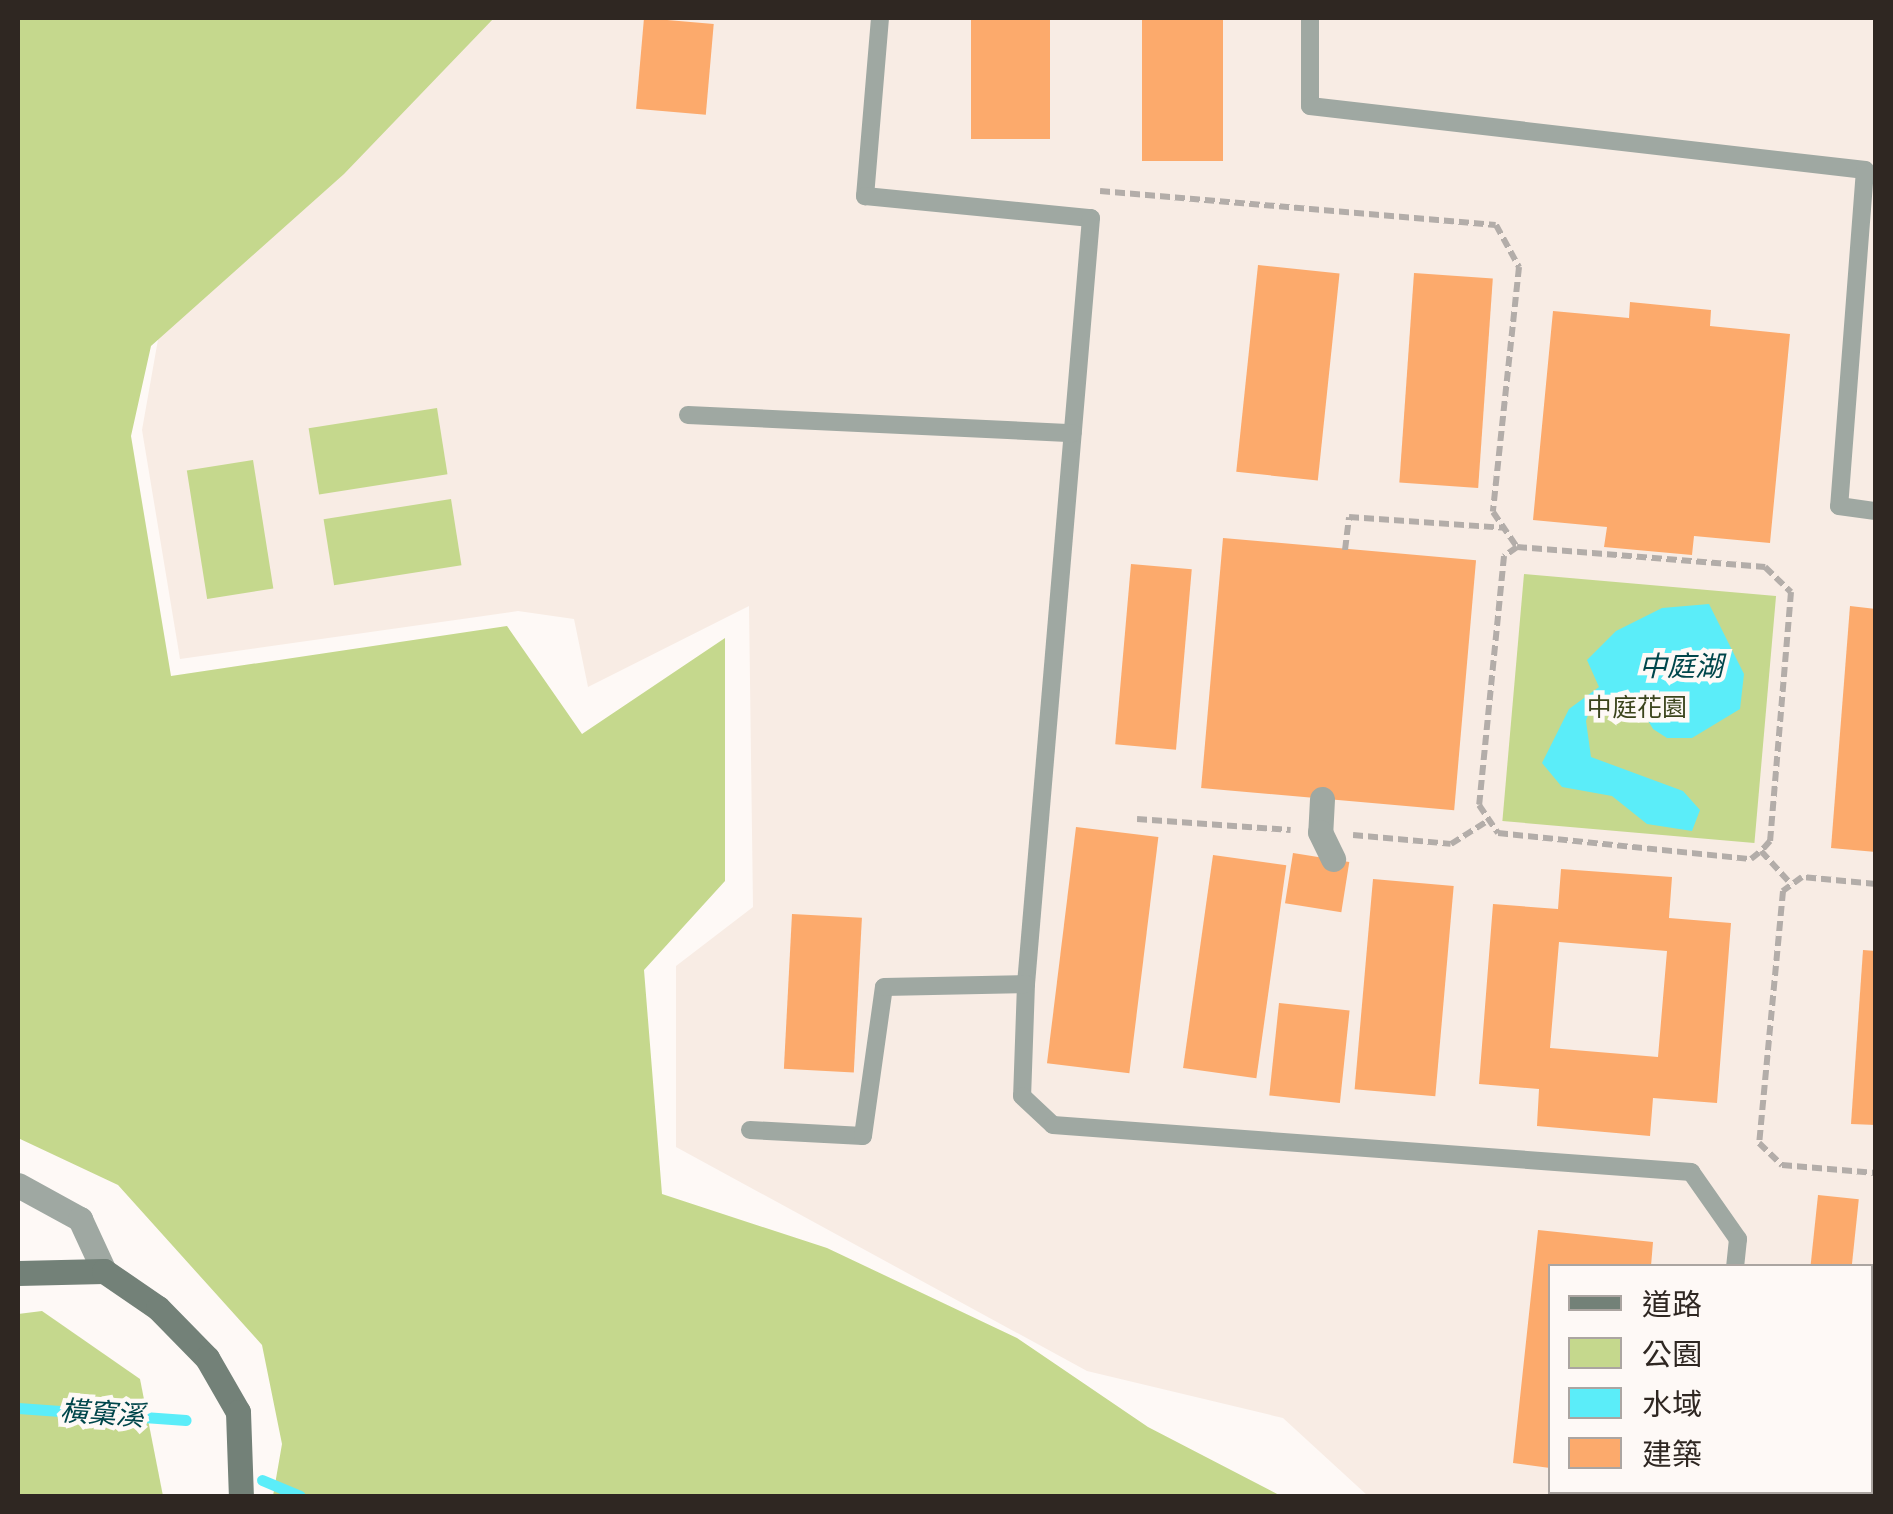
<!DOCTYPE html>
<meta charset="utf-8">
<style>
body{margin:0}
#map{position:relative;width:1893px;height:1514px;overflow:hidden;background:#fef9f6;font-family:"Source Sans 3","Noto Sans TC",sans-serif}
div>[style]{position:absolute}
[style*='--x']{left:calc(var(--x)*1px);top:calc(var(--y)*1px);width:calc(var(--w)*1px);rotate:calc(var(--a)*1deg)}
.built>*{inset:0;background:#f8ece4}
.green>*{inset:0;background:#c5d88d;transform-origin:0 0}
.water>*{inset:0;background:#5bedf9}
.stream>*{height:11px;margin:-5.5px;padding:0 5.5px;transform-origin:5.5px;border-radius:5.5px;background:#5bedf9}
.building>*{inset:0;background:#fcaa6c;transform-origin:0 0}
.path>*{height:6px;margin-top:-3px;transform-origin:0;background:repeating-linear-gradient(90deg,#b3ada9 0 10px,transparent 0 15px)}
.service>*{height:18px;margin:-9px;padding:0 9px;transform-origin:9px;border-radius:9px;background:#9fa8a2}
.pedestrian>*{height:25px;margin:-12.5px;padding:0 12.5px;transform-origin:12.5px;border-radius:12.5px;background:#9fa8a2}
.minor>*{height:25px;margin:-12.5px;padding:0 12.5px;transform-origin:12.5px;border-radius:12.5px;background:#9fa8a2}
.secondary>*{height:25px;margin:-12.5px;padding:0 12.5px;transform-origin:12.5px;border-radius:12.5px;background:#738178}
span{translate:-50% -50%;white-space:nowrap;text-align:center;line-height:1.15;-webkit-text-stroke:9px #fef9f6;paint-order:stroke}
.park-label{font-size:25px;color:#3b441c}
.water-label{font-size:28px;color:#00464b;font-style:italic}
.frame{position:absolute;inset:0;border:20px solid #2f2722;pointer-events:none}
.legend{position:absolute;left:1548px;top:1264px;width:325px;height:230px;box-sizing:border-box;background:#fef9f6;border:2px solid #aba5a1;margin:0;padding:12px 18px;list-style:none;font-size:30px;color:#2f2722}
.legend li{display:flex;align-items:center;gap:20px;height:50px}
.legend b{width:50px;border:2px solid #aba5a1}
</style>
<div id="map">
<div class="built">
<div style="clip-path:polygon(evenodd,455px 18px,1875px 18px,1875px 1496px,1368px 1496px,1283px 1418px,1087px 1371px,676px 1147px,676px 966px,753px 907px,749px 606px,588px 687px,574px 619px,518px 611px,180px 659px,142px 430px,171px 266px,455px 18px,1550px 1266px,1870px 1266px,1870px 1492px,1550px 1492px,1550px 1266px)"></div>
</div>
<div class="green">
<div style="clip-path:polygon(18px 18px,494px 18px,344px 174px,151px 346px,131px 436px,171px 676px,507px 626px,582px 734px,725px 638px,725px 881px,644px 970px,662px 1194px,827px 1248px,1017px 1338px,1148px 1427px,1281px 1496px,273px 1496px,282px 1444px,262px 1345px,118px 1185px,18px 1138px)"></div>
<div style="left:437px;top:408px;width:67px;height:130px;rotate:81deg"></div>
<div style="left:253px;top:460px;width:130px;height:67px;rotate:81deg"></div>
<div style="left:451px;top:499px;width:67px;height:129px;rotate:81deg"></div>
<div style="left:1524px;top:574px;width:253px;height:248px;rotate:5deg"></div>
<div style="clip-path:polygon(42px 1311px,140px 1379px,163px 1496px,18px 1496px,18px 1314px)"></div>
</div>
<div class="water">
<div style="clip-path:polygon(1709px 604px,1744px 674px,1740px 709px,1692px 738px,1667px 738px,1653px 729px,1634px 697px,1615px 707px,1605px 699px,1591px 705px,1586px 721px,1591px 757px,1683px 791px,1700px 810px,1692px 831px,1647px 824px,1612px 796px,1562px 787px,1542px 763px,1569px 709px,1599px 687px,1587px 660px,1616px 631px,1662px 608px)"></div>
</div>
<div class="stream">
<div style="--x:18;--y:1408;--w:168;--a:4.1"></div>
<div style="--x:262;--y:1480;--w:41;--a:22.8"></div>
</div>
<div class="building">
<div style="left:644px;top:18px;width:70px;height:91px;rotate:5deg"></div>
<div style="left:971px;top:18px;width:79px;height:121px"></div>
<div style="left:1142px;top:18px;width:81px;height:143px"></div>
<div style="left:1258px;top:265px;width:82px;height:208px;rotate:6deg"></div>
<div style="left:1414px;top:273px;width:79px;height:210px;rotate:4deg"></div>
<div style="clip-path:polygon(1630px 302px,1711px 310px,1710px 326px,1790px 334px,1770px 543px,1694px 536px,1692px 555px,1604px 547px,1607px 527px,1533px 520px,1553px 311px,1629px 318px)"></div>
<div style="left:1223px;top:538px;width:254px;height:251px;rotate:5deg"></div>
<div style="left:1131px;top:564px;width:61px;height:181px;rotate:5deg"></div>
<div style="clip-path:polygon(1850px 606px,1876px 609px,1876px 852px,1831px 848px)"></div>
<div style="left:1076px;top:827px;width:83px;height:238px;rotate:7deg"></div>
<div style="left:1293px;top:853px;width:57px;height:51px;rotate:9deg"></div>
<div style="left:1213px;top:855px;width:74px;height:215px;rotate:8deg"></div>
<div style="clip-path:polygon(evenodd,1561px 869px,1672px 877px,1669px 918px,1731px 923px,1717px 1103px,1653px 1098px,1650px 1136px,1537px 1126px,1539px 1089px,1479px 1084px,1493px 904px,1558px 909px,1561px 869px,1559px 942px,1667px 951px,1658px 1057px,1550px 1048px,1559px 942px)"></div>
<div style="left:1373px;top:879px;width:81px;height:211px;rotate:5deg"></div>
<div style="left:792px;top:914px;width:70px;height:155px;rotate:3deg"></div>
<div style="clip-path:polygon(1863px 950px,1876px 951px,1876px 1125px,1851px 1124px)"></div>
<div style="left:1279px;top:1003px;width:71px;height:93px;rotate:6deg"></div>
<div style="left:1818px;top:1195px;width:41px;height:71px;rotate:6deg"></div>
<div style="clip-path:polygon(1538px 1230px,1653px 1242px,1651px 1266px,1550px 1266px,1550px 1468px,1513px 1463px)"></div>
<div style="left:1870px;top:1369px;width:6px;height:42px"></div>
</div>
<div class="path">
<div style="--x:1100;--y:191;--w:397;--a:4.9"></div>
<div style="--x:1496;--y:225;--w:48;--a:61.3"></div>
<div style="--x:1519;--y:267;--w:246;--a:96.1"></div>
<div style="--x:1493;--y:512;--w:42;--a:55.6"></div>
<div style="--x:1517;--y:547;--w:249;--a:4.6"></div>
<div style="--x:1765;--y:567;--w:36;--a:44"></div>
<div style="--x:1791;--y:592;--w:250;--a:94.8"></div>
<div style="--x:1770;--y:841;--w:13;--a:132"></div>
<div style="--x:1761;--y:851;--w:45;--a:47.7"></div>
<div style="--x:1517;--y:547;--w:16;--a:145"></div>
<div style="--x:1504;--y:556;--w:250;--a:95.7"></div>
<div style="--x:1479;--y:805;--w:34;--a:56"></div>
<div style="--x:1498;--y:833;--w:254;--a:5.9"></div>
<div style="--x:1751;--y:859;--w:13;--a:-39"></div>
<div style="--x:1345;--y:550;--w:33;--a:-83"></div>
<div style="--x:1349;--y:517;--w:156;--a:4"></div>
<div style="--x:1137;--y:819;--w:154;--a:4.1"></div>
<div style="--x:1353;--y:835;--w:98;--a:5.2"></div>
<div style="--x:1451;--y:844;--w:45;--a:-32.3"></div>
<div style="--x:1876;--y:884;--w:74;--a:-174.6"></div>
<div style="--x:1802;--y:877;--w:24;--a:144"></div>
<div style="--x:1783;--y:891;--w:253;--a:95.4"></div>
<div style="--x:1759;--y:1143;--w:32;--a:44"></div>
<div style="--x:1782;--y:1165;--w:94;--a:4.9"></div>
</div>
<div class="service">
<div style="--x:880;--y:18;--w:179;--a:94.8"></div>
<div style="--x:865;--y:196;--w:227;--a:5.6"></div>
<div style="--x:1091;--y:218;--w:769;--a:94.85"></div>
<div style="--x:1026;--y:984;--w:112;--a:92"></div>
<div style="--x:1022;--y:1096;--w:42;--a:43.1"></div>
<div style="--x:1053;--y:1125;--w:640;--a:4.21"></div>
<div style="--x:1691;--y:1172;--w:82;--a:55"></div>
<div style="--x:1738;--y:1239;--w:27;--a:96"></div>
<div style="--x:1310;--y:18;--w:88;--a:90"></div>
<div style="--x:1310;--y:106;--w:559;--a:6.58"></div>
<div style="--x:1865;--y:170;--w:337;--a:94.4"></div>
<div style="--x:1839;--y:506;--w:37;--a:8"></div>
<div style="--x:688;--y:415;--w:385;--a:2.7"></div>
<div style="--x:750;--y:1130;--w:113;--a:3"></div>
<div style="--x:863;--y:1136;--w:150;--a:-82"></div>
<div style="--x:884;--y:987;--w:142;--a:-1.2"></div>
<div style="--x:1714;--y:1496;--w:4;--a:-90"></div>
</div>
<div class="pedestrian">
<div style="--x:1322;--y:799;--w:33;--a:93"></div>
<div style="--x:1320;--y:832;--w:30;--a:64"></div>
</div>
<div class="minor">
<div style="--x:18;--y:1185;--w:71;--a:28.7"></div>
<div style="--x:80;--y:1219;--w:57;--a:65.2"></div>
</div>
<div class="secondary">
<div style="--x:18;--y:1273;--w:86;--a:-1.3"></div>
<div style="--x:104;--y:1271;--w:65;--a:34.4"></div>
<div style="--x:158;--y:1308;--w:70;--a:45.6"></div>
<div style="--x:207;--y:1358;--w:62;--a:60.1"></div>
<div style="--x:238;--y:1412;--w:84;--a:88"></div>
</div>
<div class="park-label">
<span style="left:1637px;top:708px">中庭花園</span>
</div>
<div class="water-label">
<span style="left:1681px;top:667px">中庭湖</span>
<span style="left:102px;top:1414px;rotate:4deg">橫窠溪</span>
</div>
<div class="frame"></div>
<ul class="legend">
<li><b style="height:12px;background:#738178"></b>道路</li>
<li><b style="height:28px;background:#c5d88d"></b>公園</li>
<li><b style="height:28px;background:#5bedf9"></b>水域</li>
<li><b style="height:28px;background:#fcaa6c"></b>建築</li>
</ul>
</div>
